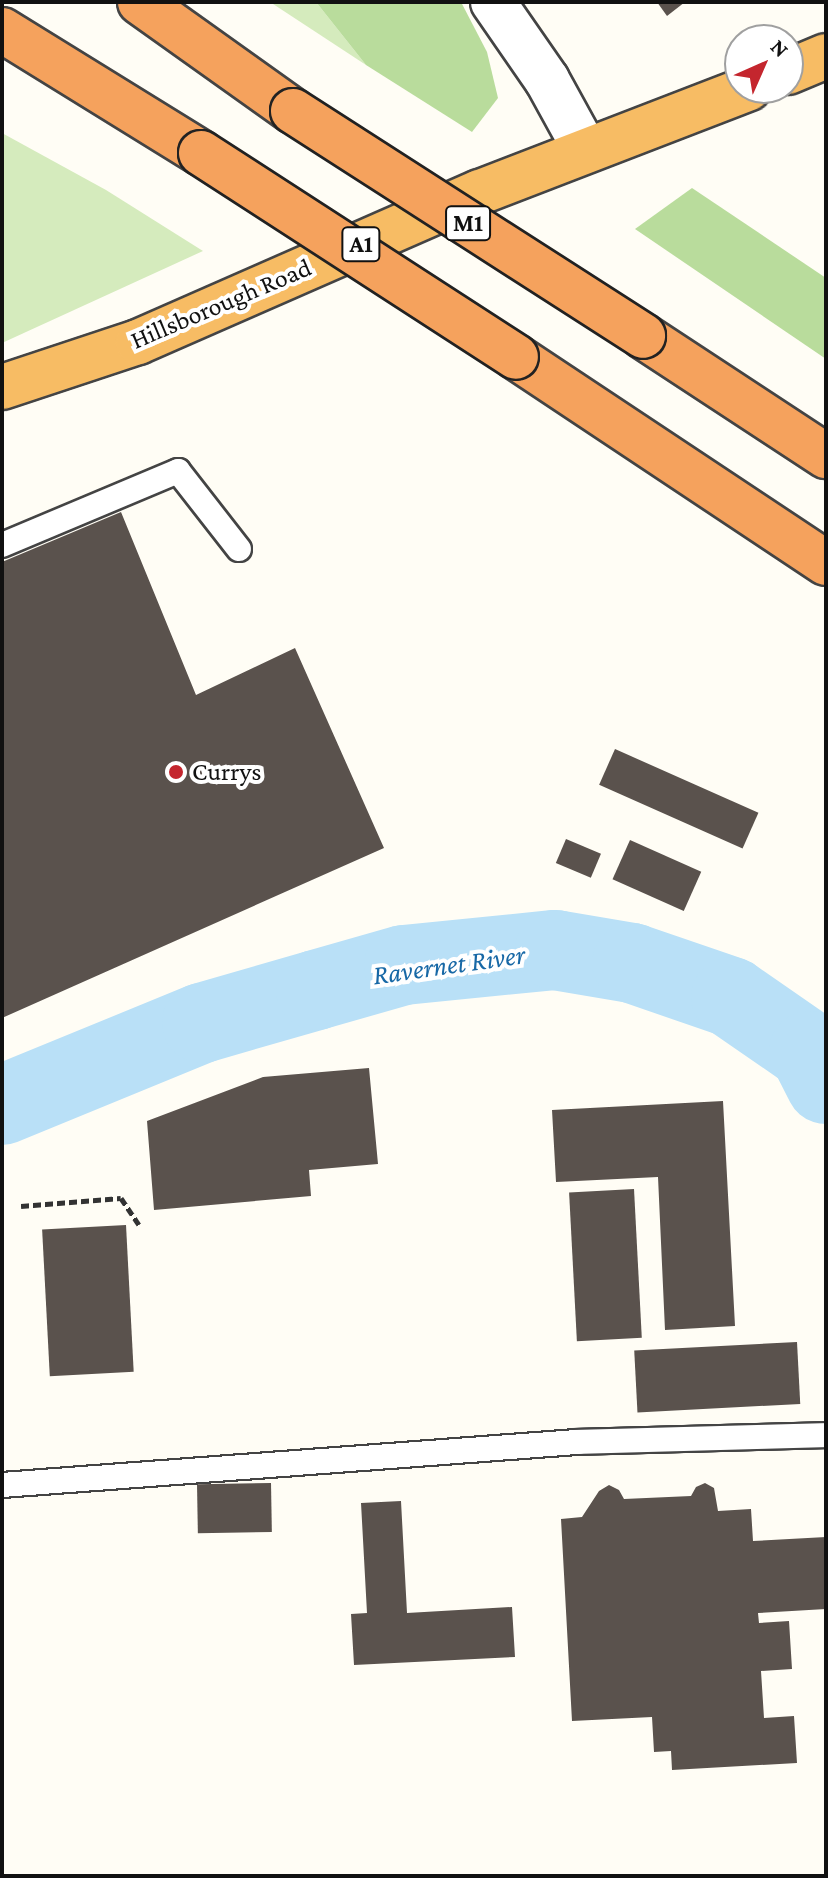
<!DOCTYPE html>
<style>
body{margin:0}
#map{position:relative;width:828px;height:1878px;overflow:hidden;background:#fffdf5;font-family:"Crimson Pro",serif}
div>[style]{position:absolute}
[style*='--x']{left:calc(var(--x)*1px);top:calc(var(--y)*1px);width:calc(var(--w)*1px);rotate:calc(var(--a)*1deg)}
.green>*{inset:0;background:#d5ebbd}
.forest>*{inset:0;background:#b9dc9c}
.river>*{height:80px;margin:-40px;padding:0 40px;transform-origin:40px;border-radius:40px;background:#b9e0f7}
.building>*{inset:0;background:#5a524d;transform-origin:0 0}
.path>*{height:5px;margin-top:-2.5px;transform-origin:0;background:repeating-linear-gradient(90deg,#333 0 8px,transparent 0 12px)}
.roads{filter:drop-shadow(2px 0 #444) drop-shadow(-2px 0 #444) drop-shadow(0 2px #444) drop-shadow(0 -2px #444)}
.service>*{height:24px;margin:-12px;padding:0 12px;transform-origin:12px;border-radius:12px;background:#fff}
.minor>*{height:44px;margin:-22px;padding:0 22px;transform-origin:22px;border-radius:22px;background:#fff}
.trunk>*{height:44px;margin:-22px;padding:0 22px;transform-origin:22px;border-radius:22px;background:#f7bc64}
.motorway>*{height:44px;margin:-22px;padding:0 22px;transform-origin:22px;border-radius:22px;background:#f5a25d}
.bridges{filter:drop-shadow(2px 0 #222) drop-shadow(-2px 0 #222) drop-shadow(0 2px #222) drop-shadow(0 -2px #222)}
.motorway-bridge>*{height:44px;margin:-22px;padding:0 22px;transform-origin:22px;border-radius:22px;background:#f5a25d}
.dots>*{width:22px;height:22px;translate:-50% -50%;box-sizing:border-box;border:4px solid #fff;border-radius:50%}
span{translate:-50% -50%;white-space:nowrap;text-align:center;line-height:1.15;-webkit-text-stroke:8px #fff;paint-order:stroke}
.shield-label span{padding:2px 6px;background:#fff;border:2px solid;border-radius:6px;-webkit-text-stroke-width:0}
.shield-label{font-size:24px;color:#111;font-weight:700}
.street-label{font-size:26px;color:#111}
.poi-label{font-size:26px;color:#111}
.left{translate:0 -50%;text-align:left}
.water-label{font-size:28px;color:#1768a6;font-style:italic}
.frame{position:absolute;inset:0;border:4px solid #111;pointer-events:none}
.north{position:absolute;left:724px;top:24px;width:80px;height:80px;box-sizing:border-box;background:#fff;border:2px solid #a0a0a0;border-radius:50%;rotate:45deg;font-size:22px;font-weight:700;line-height:32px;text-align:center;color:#111}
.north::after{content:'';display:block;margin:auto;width:28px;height:36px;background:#c4262e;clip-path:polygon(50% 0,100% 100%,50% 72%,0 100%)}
</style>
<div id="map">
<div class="green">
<div style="clip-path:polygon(271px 2px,316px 2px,366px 65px,270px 2px)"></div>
<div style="clip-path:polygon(2px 133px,106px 190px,203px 251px,2px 343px)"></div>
</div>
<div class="forest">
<div style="clip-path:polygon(316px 2px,461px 2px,487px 52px,498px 98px,472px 132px,366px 65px)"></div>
<div style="clip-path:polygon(692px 188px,826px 278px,826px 359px,635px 229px)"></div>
</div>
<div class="river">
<div style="--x:2;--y:1105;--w:216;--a:-22.3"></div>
<div style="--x:202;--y:1023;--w:119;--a:-16.1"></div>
<div style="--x:316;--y:990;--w:91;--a:-15.9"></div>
<div style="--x:404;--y:965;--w:152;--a:-5.7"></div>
<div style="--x:555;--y:950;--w:78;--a:9.6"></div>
<div style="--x:632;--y:963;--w:105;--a:19"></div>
<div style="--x:731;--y:997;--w:95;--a:34.7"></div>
<div style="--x:809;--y:1051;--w:37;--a:63"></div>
</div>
<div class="building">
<div style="clip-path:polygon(657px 2px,685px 2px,667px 16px)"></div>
<div style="clip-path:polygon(121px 512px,196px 695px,295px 648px,384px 848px,2px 1018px,2px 562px)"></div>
<div style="left:615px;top:749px;width:157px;height:39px;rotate:24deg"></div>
<div style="left:566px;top:839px;width:38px;height:26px;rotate:23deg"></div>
<div style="left:630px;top:840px;width:78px;height:43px;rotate:24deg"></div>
<div style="clip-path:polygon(369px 1068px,378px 1164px,309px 1170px,311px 1196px,154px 1210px,147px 1121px,263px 1077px)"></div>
<div style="clip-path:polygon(723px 1101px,735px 1326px,665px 1330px,658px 1177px,556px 1182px,552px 1110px)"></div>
<div style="left:634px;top:1189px;width:149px;height:65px;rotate:87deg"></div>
<div style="left:126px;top:1225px;width:147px;height:84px;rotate:87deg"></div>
<div style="left:797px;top:1342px;width:62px;height:163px;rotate:87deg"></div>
<div style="left:271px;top:1483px;width:49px;height:74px;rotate:89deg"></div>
<div style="clip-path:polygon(705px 1483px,714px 1488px,718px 1511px,751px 1509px,753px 1541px,826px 1537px,826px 1609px,758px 1613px,759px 1623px,789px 1621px,792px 1669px,761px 1671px,764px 1718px,794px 1716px,797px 1763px,672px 1770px,671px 1751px,654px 1752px,652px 1717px,572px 1721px,561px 1519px,582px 1517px,599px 1491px,609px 1485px,619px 1490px,624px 1499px,691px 1496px,696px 1487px)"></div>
<div style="clip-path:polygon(401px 1501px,407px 1613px,512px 1607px,515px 1657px,354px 1665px,351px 1614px,367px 1613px,361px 1503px)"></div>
</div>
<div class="path">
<div style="--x:21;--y:1206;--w:100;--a:-4.6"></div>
<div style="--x:121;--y:1198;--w:32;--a:56"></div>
</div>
<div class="roads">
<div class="service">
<div style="--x:2;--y:545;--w:191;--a:-22.8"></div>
<div style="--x:178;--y:471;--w:99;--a:52"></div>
<div style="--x:2;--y:1485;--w:577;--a:-4.28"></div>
<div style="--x:577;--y:1442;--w:249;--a:-1.6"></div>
</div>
<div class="minor">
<div style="--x:493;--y:2;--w:95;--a:55.3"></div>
<div style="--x:547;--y:80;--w:79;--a:61.2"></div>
</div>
<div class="trunk">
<div style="--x:788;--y:72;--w:41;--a:-22.8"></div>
<div style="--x:2;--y:387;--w:143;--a:-18.3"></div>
<div style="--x:138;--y:342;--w:373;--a:-23.7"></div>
<div style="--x:480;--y:192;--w:288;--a:-21.1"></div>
</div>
<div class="motorway">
<div style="--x:140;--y:2;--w:188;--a:35.5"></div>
<div style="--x:2;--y:30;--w:234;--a:31.7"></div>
<div style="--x:643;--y:336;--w:219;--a:33.3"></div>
<div style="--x:516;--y:357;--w:372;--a:33.6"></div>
</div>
</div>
<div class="bridges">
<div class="motorway-bridge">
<div style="--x:293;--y:111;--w:416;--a:32.7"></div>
<div style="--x:201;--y:153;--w:375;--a:32.9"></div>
</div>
</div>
<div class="dots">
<div style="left:176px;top:772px;background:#c4262e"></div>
</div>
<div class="shield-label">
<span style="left:468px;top:223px">M1</span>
<span style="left:361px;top:244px">A1</span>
</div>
<div class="street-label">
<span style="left:221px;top:304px;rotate:-23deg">Hillsborough Road</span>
</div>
<div class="poi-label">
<span class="left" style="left:192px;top:772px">Currys</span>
</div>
<div class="water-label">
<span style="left:449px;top:965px;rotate:-8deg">Ravernet River</span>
</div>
<div class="frame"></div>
<div class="north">N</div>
</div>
